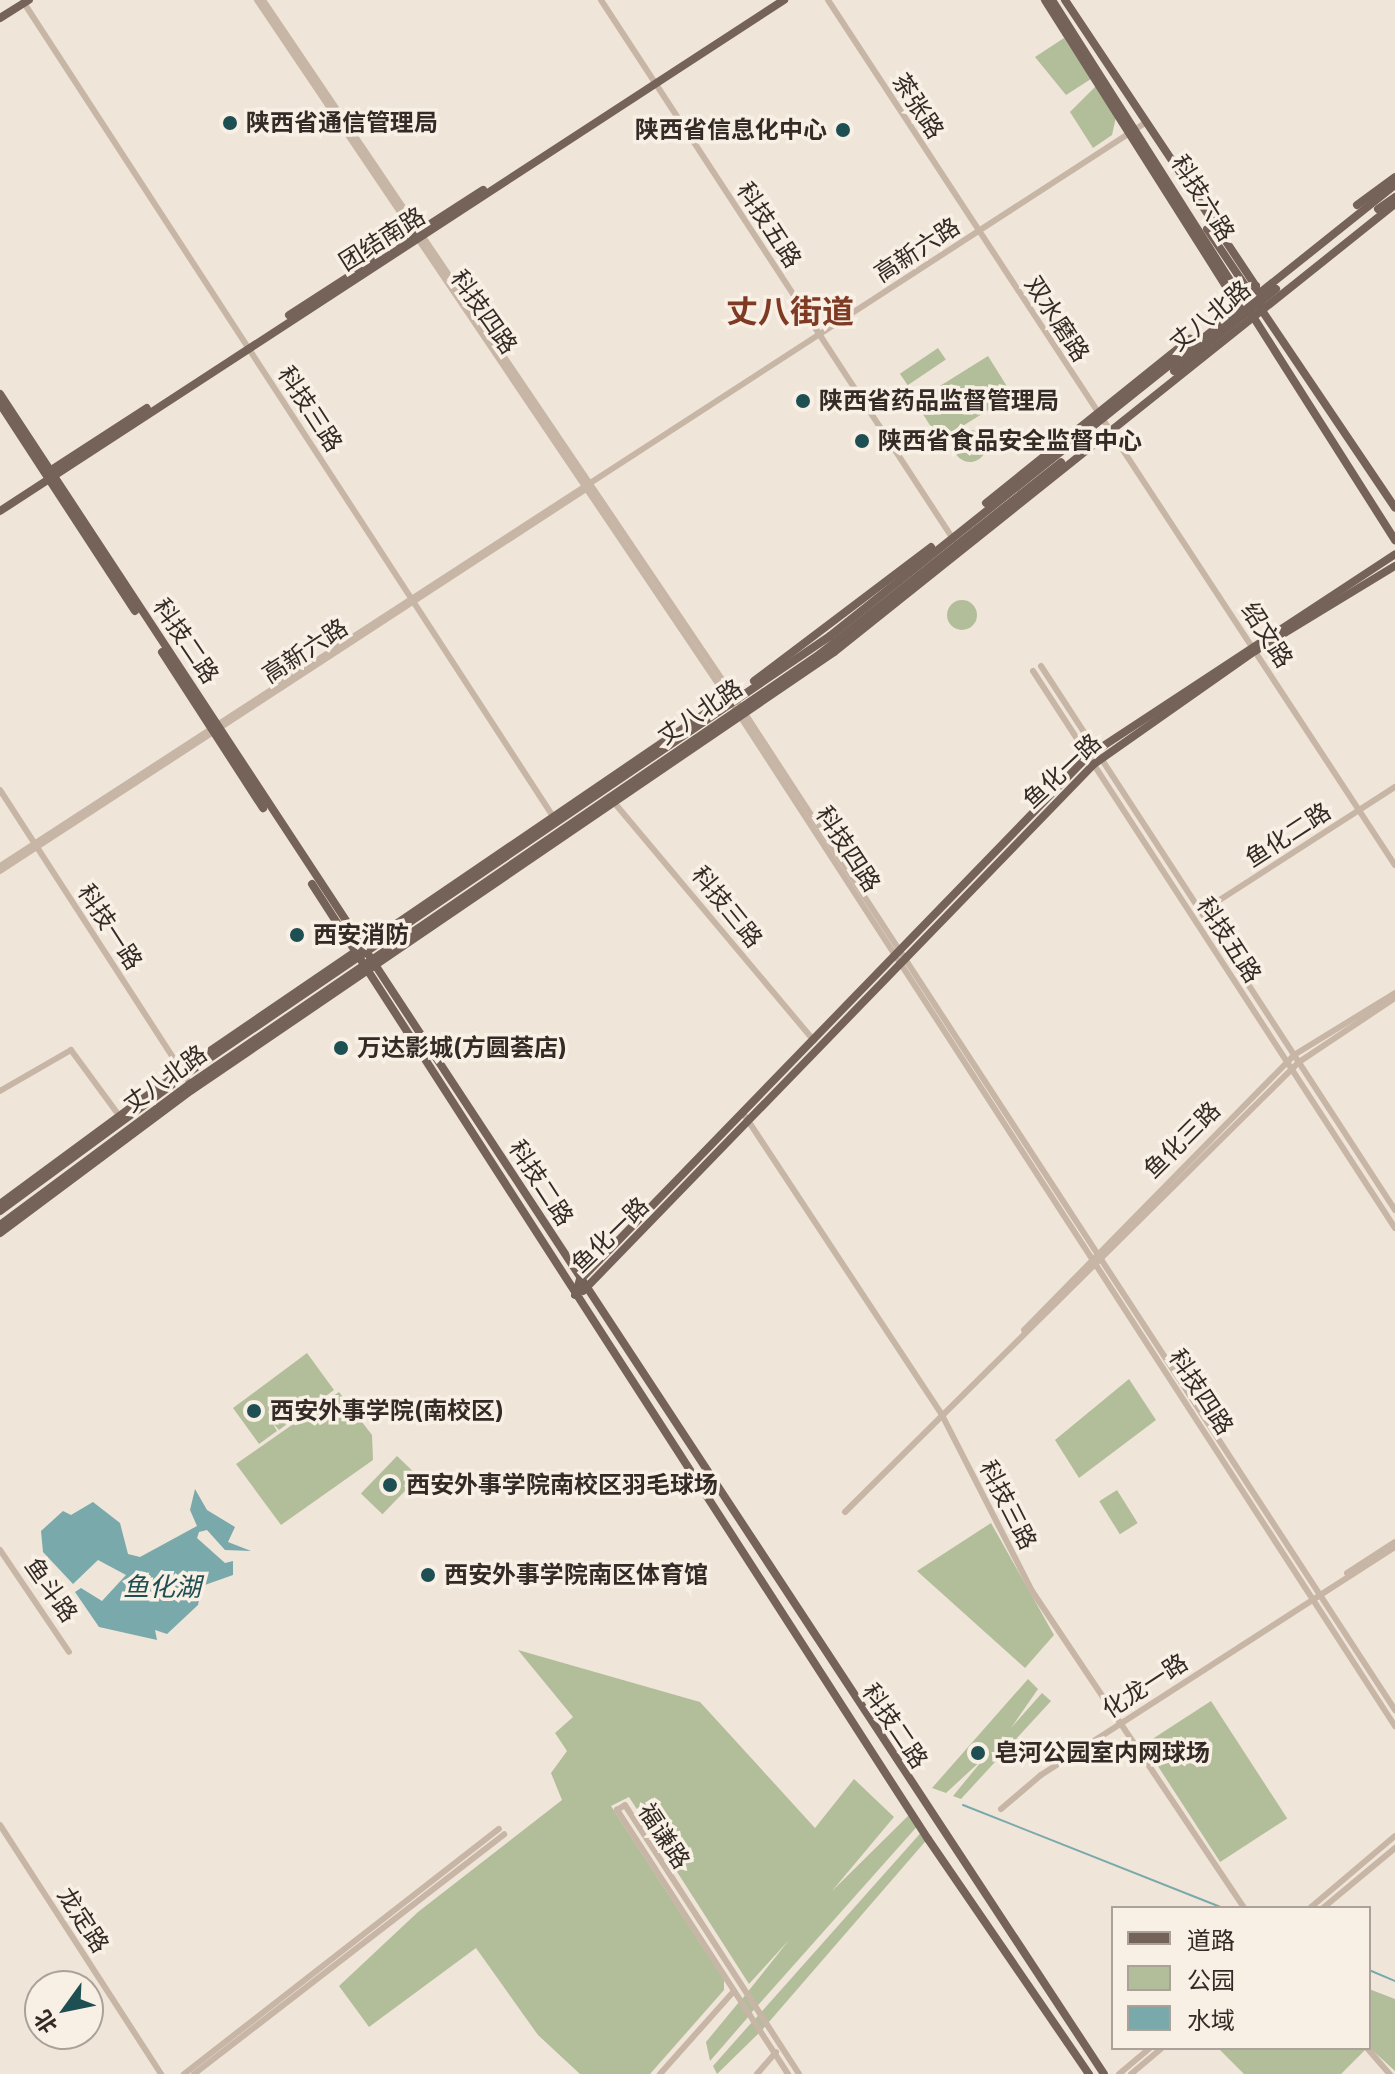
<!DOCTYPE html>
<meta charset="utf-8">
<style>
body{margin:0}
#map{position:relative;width:1395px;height:2074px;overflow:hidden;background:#f0e5d9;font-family:Inter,"Noto Sans SC",sans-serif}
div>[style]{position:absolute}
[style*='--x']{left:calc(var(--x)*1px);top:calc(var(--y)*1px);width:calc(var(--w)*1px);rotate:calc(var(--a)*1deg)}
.green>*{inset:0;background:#b2be9a;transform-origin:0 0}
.round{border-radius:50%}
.water>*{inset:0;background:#7aa9ab}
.stream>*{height:2px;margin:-1px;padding:0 1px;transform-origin:1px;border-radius:1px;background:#7aa9ab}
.minor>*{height:6px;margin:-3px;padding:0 3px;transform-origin:3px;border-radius:3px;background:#c7b5a6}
.major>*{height:8px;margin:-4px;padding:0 4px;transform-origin:4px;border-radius:4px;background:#756258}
.dots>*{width:22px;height:22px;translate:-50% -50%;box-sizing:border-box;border:4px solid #f8efe5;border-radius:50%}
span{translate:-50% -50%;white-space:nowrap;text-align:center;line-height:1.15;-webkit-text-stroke:7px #f8efe5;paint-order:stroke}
.street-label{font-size:24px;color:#342b27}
.poi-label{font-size:24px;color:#342b27;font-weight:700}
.left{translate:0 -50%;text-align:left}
.right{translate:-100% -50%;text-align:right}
.water-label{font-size:26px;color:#1e4f53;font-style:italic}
.district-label{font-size:32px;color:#7f3a24;font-weight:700}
.legend{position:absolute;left:1111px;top:1906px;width:260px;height:144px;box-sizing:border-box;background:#f8efe5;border:2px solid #aaa199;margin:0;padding:10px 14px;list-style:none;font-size:24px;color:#342b27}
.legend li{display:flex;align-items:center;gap:16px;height:40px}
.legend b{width:40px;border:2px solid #aaa199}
.north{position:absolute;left:24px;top:1970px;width:80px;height:80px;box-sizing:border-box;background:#f8efe5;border:2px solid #aaa199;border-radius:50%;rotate:237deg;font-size:22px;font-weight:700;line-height:32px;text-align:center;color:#342b27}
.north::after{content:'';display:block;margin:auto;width:28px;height:36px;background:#1e4f53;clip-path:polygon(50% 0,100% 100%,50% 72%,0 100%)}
</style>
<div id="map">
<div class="green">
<div style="clip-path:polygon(1064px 38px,1091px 79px,1066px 95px,1035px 57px)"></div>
<div style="clip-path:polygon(1096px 86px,1116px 117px,1112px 135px,1093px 148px,1070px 112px)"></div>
<div style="left:938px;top:348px;width:14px;height:46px;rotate:56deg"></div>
<div style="left:988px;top:356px;width:46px;height:86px;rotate:58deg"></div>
<div class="round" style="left:954px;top:430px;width:32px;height:32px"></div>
<div class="round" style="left:947px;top:600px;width:30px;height:30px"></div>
<div style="clip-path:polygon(307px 1353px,334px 1390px,279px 1430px,272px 1422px,277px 1431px,259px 1444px,233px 1408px)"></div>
<div style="clip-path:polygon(1129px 1379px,1156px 1420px,1079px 1478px,1055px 1440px)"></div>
<div style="clip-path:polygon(339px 1392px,372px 1435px,373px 1460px,281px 1525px,236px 1464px)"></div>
<div style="left:397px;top:1456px;width:30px;height:52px;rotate:44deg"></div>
<div style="left:1117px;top:1490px;width:39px;height:21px;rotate:58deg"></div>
<div style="clip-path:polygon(991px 1523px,1054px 1635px,1025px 1668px,917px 1571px)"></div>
<div style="clip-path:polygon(518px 1650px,700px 1702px,815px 1828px,854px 1779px,894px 1817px,832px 1891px,909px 1815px,921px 1822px,751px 2013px,742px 1999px,789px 1940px,749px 1984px,629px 1797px,611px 1806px,724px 1980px,724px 1990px,650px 2074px,580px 2074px,538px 2035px,476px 1948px,369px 2027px,339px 1986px,418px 1912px,562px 1800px,551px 1773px,567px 1751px,555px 1733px,573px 1717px)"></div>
<div style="clip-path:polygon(1028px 1679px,1038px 1689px,1011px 1728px,1042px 1693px,1051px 1701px,961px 1799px,953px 1796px,985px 1757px,946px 1793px,932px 1788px)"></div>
<div style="left:1211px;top:1701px;width:140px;height:80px;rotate:57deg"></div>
<div style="clip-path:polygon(925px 1828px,930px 1836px,762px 2030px,755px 2019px)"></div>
<div style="clip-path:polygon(1369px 1989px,1395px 1999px,1395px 2071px,1369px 2047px)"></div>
<div style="clip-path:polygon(739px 2002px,749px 2016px,710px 2061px,706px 2042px)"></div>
<div style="clip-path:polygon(752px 2022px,759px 2033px,717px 2074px,713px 2066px)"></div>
<div style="clip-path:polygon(1218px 2048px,1367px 2048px,1341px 2074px,1244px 2074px)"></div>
</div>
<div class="water">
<div style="clip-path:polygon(195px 1489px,207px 1510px,235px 1527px,228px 1542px,251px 1551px,225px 1550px,207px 1530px,199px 1532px,197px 1538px,225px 1563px,233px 1561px,233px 1575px,202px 1586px,198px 1605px,167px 1634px,155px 1630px,157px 1640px,99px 1627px,75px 1592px,81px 1588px,102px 1601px,126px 1575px,98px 1560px,73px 1584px,43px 1552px,41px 1531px,63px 1511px,71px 1515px,93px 1502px,120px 1523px,128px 1554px,140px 1557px,197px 1526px,190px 1510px)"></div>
</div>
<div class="stream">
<div style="--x:963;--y:1805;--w:277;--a:21.6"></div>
<div style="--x:1369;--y:1970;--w:28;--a:23"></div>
</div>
<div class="minor">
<div style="--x:257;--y:0;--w:851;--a:56.01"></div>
<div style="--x:263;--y:0;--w:848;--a:55.95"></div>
<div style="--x:601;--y:0;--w:644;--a:56.85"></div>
<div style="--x:828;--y:0;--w:1034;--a:56.76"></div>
<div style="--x:24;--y:3;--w:972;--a:56.96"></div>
<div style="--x:1041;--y:666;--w:649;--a:56.95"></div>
<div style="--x:1033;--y:671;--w:664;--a:56.98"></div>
<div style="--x:744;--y:712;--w:1192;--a:56.88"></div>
<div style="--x:740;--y:716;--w:1204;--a:57.04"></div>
<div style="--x:0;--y:790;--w:350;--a:57.1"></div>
<div style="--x:612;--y:800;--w:314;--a:50"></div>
<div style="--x:0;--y:866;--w:1365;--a:-32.98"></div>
<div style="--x:0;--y:871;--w:700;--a:-33.1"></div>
<div style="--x:1201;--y:912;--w:231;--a:-32.8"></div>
<div style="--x:0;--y:1091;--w:82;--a:-30"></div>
<div style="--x:71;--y:1050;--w:84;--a:53.7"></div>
<div style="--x:745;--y:1116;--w:358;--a:56.6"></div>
<div style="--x:942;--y:1415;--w:198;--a:62.9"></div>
<div style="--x:1032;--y:1591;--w:381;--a:56.2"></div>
<div style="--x:1024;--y:1330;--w:385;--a:-45.5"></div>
<div style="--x:1294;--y:1055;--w:119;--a:-31.5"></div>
<div style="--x:845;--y:1512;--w:639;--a:-44.75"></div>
<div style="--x:1299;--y:1062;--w:115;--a:-33.7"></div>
<div style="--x:0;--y:1550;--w:123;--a:55.9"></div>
<div style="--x:1347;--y:1573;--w:57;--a:-32.9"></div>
<div style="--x:1001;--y:1809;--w:52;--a:-40.4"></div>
<div style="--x:1041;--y:1775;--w:421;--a:-32.8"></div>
<div style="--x:0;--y:1825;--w:297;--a:57.1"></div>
<div style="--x:1310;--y:1908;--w:111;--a:-40.3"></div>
<div style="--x:1323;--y:1908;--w:94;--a:-39.8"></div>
<div style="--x:1367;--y:2048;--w:35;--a:49"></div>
<div style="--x:184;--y:2074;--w:399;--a:-37.9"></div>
<div style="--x:194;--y:2074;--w:392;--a:-37.7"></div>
<div style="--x:660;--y:2074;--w:111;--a:-48.3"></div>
<div style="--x:757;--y:2074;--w:29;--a:-49"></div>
<div style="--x:788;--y:2074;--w:315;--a:-122.9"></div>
<div style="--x:617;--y:1810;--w:9;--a:-32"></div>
<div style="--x:625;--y:1805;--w:320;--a:57.1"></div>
<div style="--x:1119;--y:2074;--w:40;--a:-40"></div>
<div style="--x:1131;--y:2074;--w:40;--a:-40"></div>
</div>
<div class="major">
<div style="--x:1045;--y:0;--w:357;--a:57.7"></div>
<div style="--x:1236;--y:302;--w:9;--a:-6"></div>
<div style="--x:1052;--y:0;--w:640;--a:57.58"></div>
<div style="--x:1065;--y:0;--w:344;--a:56.3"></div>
<div style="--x:1256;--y:286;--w:8;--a:104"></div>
<div style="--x:0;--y:18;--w:34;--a:-32"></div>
<div style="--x:1357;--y:205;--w:47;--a:-36.4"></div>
<div style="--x:1378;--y:209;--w:21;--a:-35"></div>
<div style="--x:1207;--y:229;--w:336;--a:56"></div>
<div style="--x:289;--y:315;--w:231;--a:-32.8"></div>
<div style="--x:1174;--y:371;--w:131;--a:-38.8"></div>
<div style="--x:0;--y:394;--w:2010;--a:56.69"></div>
<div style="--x:0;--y:404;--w:247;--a:56.9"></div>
<div style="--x:51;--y:470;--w:114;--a:-32.9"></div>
<div style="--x:986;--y:503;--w:262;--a:-38.8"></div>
<div style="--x:0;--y:511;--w:936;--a:-33.1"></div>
<div style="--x:162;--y:652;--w:186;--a:57.1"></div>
<div style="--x:754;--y:681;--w:222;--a:-37.1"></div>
<div style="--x:312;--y:884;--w:1136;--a:57.18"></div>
<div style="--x:928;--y:1839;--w:285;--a:55.6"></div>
<div style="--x:0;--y:1204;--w:226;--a:-36.4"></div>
<div style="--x:182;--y:1070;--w:646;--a:-34.28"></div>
<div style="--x:0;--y:1211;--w:230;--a:-36.3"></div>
<div style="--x:185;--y:1075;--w:780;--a:-34.24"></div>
<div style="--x:830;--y:636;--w:723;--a:-38.6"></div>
<div style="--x:0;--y:1225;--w:237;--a:-36.6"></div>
<div style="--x:190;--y:1084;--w:763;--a:-34.32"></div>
<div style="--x:820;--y:654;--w:308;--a:-38.5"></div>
<div style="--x:0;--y:1233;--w:239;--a:-36.7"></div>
<div style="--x:192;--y:1090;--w:777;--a:-34.3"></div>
<div style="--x:834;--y:652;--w:718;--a:-38.61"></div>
<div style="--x:583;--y:1291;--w:734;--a:-45.88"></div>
<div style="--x:1094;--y:764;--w:197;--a:-35.1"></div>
<div style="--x:1255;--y:651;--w:164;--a:-31.3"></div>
<div style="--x:575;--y:1295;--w:16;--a:-72"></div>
<div style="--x:580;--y:1280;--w:730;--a:-45.89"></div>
<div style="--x:1088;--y:756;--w:367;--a:-33.3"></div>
</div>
<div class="dots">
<div style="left:230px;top:123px;background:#1e4f53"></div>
<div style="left:843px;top:130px;background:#1e4f53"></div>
<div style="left:803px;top:401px;background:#1e4f53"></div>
<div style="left:862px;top:441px;background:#1e4f53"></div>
<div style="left:297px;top:935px;background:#1e4f53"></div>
<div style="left:341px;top:1048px;background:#1e4f53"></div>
<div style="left:254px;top:1411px;background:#1e4f53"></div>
<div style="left:390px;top:1485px;background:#1e4f53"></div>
<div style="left:428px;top:1575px;background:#1e4f53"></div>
<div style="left:978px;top:1753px;background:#1e4f53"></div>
</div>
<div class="street-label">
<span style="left:918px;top:106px;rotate:57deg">茶张路</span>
<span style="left:1203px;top:198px;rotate:58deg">科技六路</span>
<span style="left:769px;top:225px;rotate:57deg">科技五路</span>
<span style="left:382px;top:239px;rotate:-32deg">团结南路</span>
<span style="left:917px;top:250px;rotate:-33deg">高新六路</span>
<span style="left:484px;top:312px;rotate:55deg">科技四路</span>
<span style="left:1210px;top:316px;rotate:-39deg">丈八北路</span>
<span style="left:1057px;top:319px;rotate:57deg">双水磨路</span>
<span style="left:310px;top:409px;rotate:57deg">科技三路</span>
<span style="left:1267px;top:635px;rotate:57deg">绍文路</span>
<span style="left:186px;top:641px;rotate:56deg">科技二路</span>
<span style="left:305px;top:651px;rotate:-33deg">高新六路</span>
<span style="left:700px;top:712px;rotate:-34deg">丈八北路</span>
<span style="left:1062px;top:771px;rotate:-43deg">鱼化一路</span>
<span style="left:1288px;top:835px;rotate:-33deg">鱼化二路</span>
<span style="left:848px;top:849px;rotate:57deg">科技四路</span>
<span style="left:727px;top:907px;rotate:51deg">科技三路</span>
<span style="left:110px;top:927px;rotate:57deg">科技一路</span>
<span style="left:1229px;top:940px;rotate:57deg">科技五路</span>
<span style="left:165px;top:1079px;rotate:-36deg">丈八北路</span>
<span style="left:1182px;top:1140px;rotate:-45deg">鱼化三路</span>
<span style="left:541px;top:1183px;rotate:57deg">科技二路</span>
<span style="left:610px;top:1235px;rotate:-44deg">鱼化一路</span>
<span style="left:1201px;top:1392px;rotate:57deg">科技四路</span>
<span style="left:1008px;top:1505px;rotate:63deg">科技三路</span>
<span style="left:51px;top:1590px;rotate:55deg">鱼斗路</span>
<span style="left:1145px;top:1686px;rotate:-33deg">化龙一路</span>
<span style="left:895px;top:1726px;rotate:56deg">科技二路</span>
<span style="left:664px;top:1836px;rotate:57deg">福谦路</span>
<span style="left:83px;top:1920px;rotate:57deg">龙定路</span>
</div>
<div class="poi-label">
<span class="left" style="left:246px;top:123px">陕西省通信管理局</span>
<span class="right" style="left:827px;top:130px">陕西省信息化中心</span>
<span class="left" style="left:819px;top:401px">陕西省药品监督管理局</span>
<span class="left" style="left:878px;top:441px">陕西省食品安全监督中心</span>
<span class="left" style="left:313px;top:935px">西安消防</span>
<span class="left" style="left:357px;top:1048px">万达影城(方圆荟店)</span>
<span class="left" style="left:270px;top:1411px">西安外事学院(南校区)</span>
<span class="left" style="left:406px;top:1485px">西安外事学院南校区羽毛球场</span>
<span class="left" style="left:444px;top:1575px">西安外事学院南区体育馆</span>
<span class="left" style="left:994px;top:1753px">皂河公园室内网球场</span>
</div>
<div class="water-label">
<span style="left:162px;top:1587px">鱼化湖</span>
</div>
<div class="district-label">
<span style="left:790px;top:312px">丈八街道</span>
</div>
<ul class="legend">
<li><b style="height:10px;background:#756258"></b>道路</li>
<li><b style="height:22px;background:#b2be9a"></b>公园</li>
<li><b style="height:22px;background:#7aa9ab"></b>水域</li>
</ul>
<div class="north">北</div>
</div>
